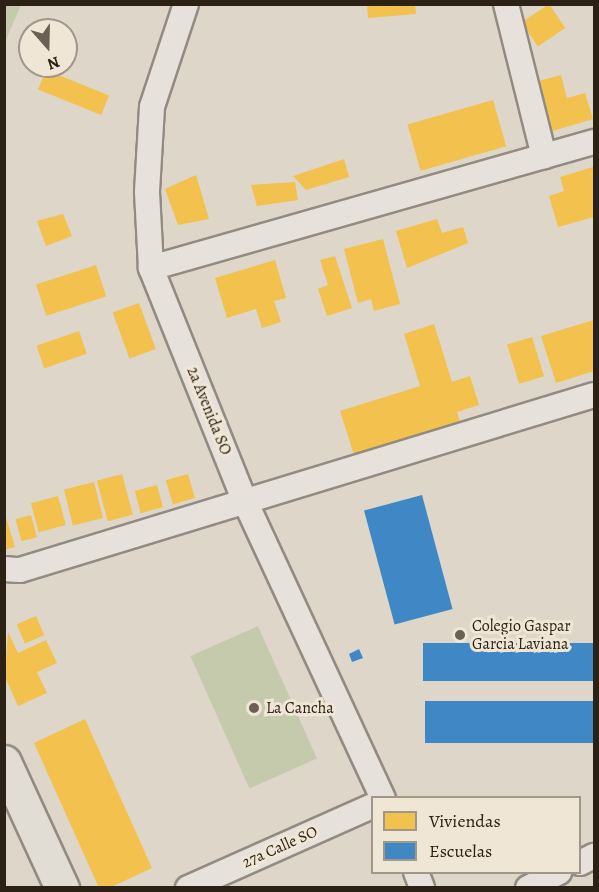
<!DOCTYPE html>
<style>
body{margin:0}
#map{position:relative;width:599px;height:892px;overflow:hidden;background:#ded6c8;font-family:Alegreya,serif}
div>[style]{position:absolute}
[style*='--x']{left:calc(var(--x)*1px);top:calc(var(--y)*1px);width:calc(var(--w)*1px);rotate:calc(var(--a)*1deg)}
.green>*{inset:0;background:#c6caac;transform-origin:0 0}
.homes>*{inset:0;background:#f2c14e;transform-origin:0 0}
.schools>*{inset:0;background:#3f88c5;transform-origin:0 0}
.roads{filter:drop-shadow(2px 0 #918b82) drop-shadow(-2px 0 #918b82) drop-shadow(0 2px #918b82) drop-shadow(0 -2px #918b82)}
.minor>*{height:24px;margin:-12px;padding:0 12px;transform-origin:12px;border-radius:12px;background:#e6e2db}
.trunk>*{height:33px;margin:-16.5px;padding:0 16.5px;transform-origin:16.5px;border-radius:16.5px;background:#e1ddd5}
.dots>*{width:16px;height:16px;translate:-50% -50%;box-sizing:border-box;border:3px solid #efe6d6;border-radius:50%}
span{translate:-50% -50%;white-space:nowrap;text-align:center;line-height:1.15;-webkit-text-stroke:6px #efe6d6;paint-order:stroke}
.street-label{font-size:16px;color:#2c2115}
.poi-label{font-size:16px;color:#2c2115}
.left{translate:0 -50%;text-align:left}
.frame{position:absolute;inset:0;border:6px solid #2c2115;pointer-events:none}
.legend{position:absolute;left:371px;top:796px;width:210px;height:78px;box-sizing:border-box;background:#efe6d6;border:2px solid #a19789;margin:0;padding:8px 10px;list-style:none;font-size:18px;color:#2c2115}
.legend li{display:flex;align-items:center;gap:12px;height:30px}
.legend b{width:30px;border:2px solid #a19789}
.north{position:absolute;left:18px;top:18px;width:60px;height:60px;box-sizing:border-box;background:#efe6d6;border:2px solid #a19789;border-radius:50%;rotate:160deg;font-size:16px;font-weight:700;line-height:24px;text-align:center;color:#2c2115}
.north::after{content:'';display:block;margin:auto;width:21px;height:27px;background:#6a6054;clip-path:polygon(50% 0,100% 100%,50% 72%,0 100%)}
</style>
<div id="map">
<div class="green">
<div style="clip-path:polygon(5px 4px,21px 5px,5px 42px,4px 5px)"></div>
<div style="left:258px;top:626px;width:145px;height:74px;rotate:66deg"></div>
</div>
<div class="homes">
<div style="clip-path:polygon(367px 4px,415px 4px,416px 14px,368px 18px)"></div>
<div style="left:549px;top:4px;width:29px;height:33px;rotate:56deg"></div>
<div style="left:46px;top:70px;width:68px;height:21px;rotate:22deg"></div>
<div style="clip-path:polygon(561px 75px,567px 98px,585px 93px,593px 119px,549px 132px,535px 82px)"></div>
<div style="left:493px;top:100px;width:48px;height:89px;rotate:74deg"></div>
<div style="clip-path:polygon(344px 159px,349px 177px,306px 190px,293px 176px)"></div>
<div style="clip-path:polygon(593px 167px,594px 217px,558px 227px,549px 196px,564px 191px,560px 177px)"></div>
<div style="clip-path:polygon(196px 175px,209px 219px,178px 225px,165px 189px)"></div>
<div style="clip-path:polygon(295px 182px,298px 200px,257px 206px,251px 185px)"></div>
<div style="clip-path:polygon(63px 214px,72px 236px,46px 246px,37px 221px)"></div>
<div style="clip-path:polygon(437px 219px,442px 233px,463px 227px,468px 243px,407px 268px,396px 231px)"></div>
<div style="clip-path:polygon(383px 239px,400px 304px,374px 311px,371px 299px,358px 303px,344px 249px)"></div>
<div style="clip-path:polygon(335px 256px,352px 308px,327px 316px,318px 289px,328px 285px,320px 260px)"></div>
<div style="clip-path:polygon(275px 260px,286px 298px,274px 301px,281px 322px,262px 328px,256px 309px,227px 318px,215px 278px)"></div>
<div style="left:96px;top:265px;width:33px;height:63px;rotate:72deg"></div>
<div style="left:139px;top:303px;width:49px;height:28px;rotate:70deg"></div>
<div style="clip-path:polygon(594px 320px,594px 371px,556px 383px,541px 336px)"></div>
<div style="clip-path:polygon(434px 324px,452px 382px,470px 376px,479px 405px,457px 412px,461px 425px,355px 458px,340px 411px,420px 386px,404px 334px)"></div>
<div style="left:79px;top:331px;width:24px;height:45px;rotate:71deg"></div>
<div style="left:532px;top:337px;width:41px;height:26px;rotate:73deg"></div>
<div style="left:122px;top:474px;width:42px;height:26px;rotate:75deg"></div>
<div style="left:188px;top:474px;width:25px;height:23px;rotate:74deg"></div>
<div style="left:94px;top:482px;width:37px;height:31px;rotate:76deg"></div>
<div style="left:157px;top:485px;width:23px;height:23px;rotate:75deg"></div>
<div style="left:58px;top:496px;width:30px;height:28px;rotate:75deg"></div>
<div style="clip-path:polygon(4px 511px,15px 547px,4px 550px)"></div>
<div style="left:31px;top:515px;width:23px;height:16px;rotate:75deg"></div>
<div style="left:36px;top:616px;width:21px;height:21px;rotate:67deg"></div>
<div style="clip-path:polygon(8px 632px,18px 653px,46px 640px,57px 663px,37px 672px,47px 693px,18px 706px,5px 677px)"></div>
<div style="clip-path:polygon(85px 719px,152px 868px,109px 888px,99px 888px,34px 743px)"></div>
</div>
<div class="schools">
<div style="left:422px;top:495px;width:118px;height:60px;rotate:75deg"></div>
<div style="left:594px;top:643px;width:38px;height:171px;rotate:90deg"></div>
<div style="clip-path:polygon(359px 649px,363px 658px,352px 662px,349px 654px)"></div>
<div style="left:594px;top:701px;width:42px;height:169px;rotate:90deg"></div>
</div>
<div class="roads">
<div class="minor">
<div style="--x:186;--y:4;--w:108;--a:108.3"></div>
<div style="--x:152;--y:107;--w:85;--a:93.4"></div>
<div style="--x:147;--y:192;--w:76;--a:87"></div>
<div style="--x:151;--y:268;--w:249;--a:68.1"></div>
<div style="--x:244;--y:499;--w:330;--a:65.1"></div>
<div style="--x:506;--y:4;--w:157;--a:76"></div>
<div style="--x:151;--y:268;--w:461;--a:-15.9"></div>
<div style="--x:4;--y:569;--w:16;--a:4"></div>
<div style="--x:20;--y:570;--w:600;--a:-16.96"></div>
<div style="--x:580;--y:863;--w:16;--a:-27"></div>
<div style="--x:416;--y:872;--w:17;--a:69"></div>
<div style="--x:188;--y:888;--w:201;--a:-24"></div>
<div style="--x:528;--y:888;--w:35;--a:-27"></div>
</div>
<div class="trunk">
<div style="--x:4;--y:762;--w:139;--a:65.3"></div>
</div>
</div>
<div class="dots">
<div style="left:460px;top:635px;background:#6a6054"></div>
<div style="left:254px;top:708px;background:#6a6054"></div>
</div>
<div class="street-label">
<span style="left:209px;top:411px;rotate:68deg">2a Avenida SO</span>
<span style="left:280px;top:847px;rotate:-24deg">27a Calle SO</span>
</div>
<div class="poi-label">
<span class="left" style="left:472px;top:635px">Colegio Gaspar<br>Garcia Laviana</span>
<span class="left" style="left:266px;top:708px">La Cancha</span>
</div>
<div class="frame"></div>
<ul class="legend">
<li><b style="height:16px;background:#f2c14e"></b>Viviendas</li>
<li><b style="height:16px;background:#3f88c5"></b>Escuelas</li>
</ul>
<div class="north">N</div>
</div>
